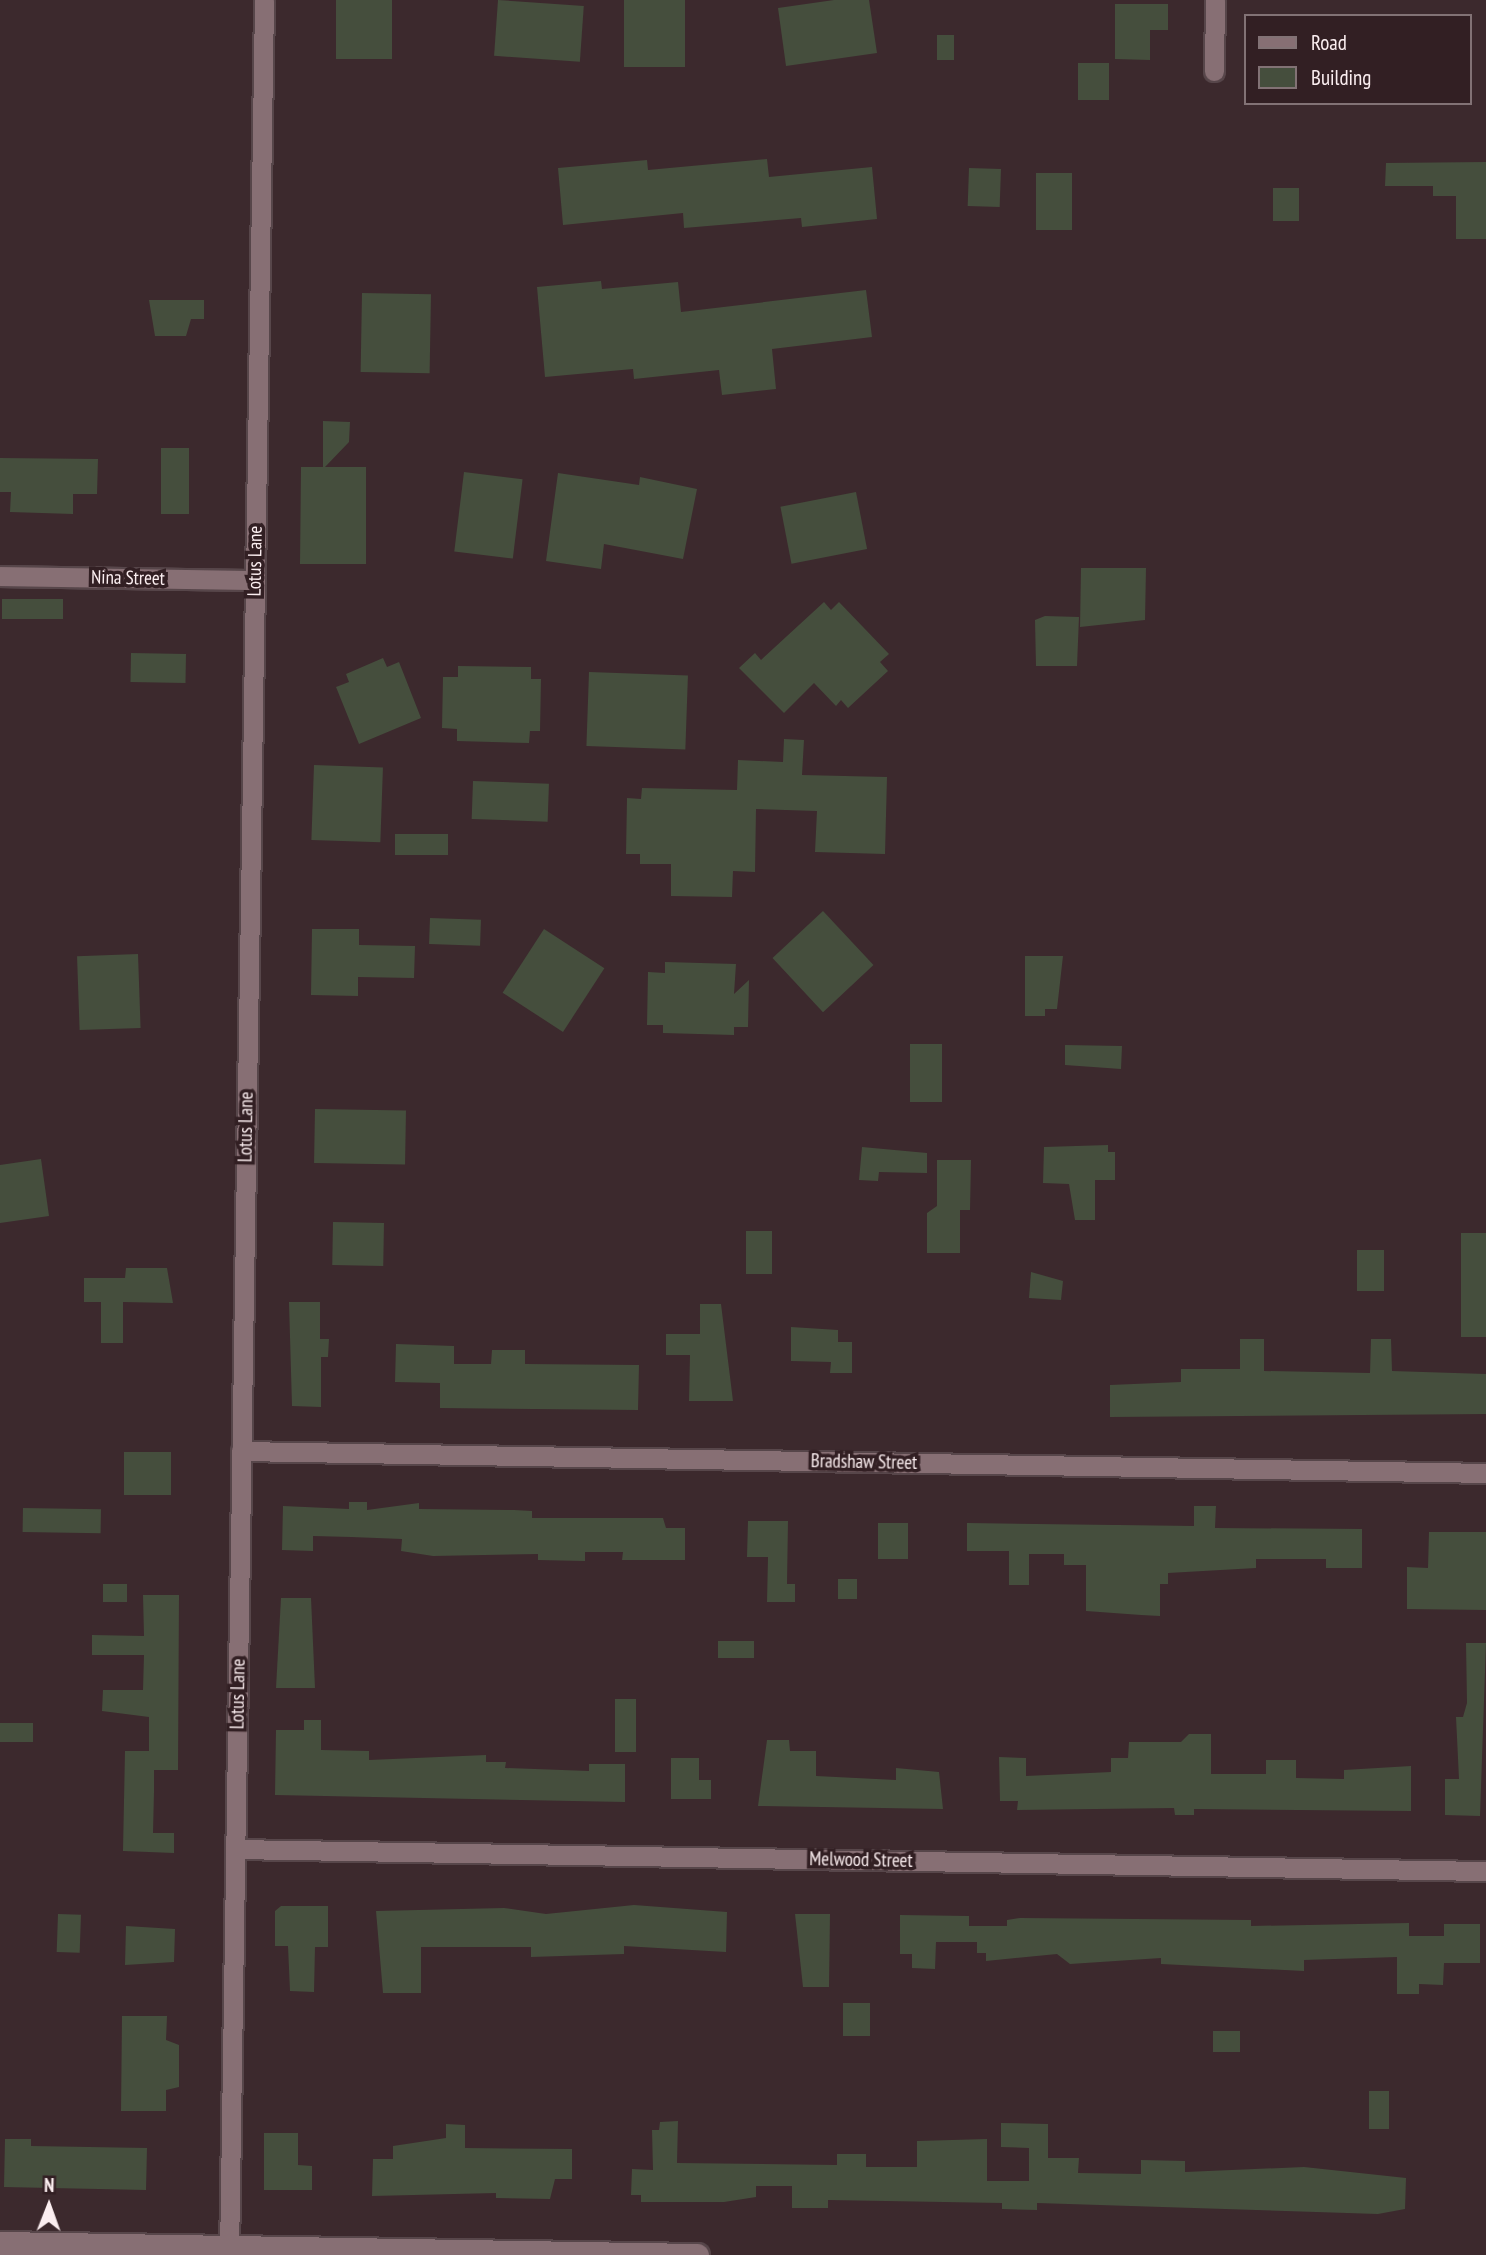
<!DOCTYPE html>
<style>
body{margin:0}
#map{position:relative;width:1486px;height:2255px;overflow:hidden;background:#3c292d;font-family:"PT Sans Narrow",sans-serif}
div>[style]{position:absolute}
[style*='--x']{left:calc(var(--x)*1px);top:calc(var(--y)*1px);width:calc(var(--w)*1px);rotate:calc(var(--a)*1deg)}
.building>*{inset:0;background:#454e3d;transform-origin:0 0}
.roads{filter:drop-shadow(2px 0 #57464a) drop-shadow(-2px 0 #57464a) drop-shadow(0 2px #57464a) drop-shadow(0 -2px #57464a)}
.minor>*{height:19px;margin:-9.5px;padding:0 9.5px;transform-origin:9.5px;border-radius:9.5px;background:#876f74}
.tertiary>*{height:23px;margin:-11.5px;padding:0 11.5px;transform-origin:11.5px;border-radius:11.5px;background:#876f74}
span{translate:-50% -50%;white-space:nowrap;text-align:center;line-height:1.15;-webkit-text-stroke:7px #321f23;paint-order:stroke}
.street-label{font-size:19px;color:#fbeef0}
.legend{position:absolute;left:1244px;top:14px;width:228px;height:91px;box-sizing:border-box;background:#321f23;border:2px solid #827275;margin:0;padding:9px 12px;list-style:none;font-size:21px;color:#fbeef0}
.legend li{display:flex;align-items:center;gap:14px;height:35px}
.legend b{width:35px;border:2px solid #827275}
.north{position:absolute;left:14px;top:2171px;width:70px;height:70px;-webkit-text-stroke:5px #321f23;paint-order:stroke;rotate:1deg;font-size:19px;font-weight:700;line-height:28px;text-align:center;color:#fbeef0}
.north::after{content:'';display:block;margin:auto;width:24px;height:32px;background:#fbeef0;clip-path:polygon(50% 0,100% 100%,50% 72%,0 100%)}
</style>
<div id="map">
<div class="building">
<div style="left:336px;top:0;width:56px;height:59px"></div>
<div style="left:498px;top:0;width:86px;height:56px;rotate:4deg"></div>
<div style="left:624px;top:0;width:61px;height:67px"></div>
<div style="clip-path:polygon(834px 0,869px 0,877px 53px,786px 66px,778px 8px)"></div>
<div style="clip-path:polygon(1115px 4px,1168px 4px,1168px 30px,1150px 30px,1150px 60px,1115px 59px)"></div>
<div style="left:937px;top:35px;width:17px;height:25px"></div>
<div style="left:1078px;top:63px;width:31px;height:37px"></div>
<div style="clip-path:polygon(767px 159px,769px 177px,872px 167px,877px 219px,802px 227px,801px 218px,684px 228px,683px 213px,563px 225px,558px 168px,647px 160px,648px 170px)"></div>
<div style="clip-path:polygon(1486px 162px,1486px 239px,1456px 239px,1456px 196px,1433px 196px,1433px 186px,1385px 186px,1386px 163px)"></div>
<div style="left:969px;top:168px;width:32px;height:38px;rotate:2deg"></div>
<div style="left:1036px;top:173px;width:36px;height:57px"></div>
<div style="left:1273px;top:188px;width:26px;height:33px"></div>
<div style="clip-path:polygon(601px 281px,602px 289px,678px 282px,681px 312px,866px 290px,872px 337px,772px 349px,776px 389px,722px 395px,719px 370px,634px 379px,633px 369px,545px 377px,537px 287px)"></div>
<div style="left:362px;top:293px;width:69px;height:79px;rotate:1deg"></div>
<div style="clip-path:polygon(149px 300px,204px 300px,204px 319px,191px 319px,186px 336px,155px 336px)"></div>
<div style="clip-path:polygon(323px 421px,350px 422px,349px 442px,325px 467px,366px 467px,366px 564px,300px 564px,301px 467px,323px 467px)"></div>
<div style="left:161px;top:448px;width:28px;height:66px"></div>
<div style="clip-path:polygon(0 458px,98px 459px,97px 494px,73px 494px,73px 514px,10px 512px,11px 492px,0 492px)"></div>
<div style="left:464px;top:472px;width:59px;height:80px;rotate:7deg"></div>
<div style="clip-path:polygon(558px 473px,639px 485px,640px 477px,697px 489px,683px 559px,604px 544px,601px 569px,546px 561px)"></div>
<div style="left:856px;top:492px;width:58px;height:77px;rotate:79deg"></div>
<div style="clip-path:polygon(1081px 568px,1146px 568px,1145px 620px,1080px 627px)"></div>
<div style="left:2px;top:599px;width:61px;height:20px"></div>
<div style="clip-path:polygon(824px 602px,831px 610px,839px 602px,889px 654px,880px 662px,888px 671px,848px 708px,841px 700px,836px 706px,814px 683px,784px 713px,739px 668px,755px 653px,761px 660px)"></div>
<div style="clip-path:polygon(1045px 616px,1079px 617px,1077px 666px,1036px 666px,1035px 620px)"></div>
<div style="left:131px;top:653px;width:55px;height:29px;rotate:1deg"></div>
<div style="clip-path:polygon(383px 658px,387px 667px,399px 662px,421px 718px,359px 744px,336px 687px,349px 682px,346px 674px)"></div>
<div style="clip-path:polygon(458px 666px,531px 667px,531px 679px,541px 679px,540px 731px,530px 731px,529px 743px,457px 741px,457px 729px,442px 728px,443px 677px,458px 677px)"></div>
<div style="left:589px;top:672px;width:99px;height:74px;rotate:2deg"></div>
<div style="clip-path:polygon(784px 739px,804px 740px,802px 775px,887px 777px,885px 854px,815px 852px,817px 811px,756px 809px,755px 872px,733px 871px,732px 897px,671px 896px,671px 864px,640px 864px,640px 854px,626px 854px,627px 798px,641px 799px,642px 788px,737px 790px,738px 760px,783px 762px)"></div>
<div style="left:314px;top:765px;width:69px;height:75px;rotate:2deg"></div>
<div style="left:473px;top:781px;width:76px;height:38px;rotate:2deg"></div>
<div style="left:395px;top:834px;width:53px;height:21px"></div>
<div style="left:823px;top:911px;width:74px;height:69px;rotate:47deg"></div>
<div style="left:430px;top:918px;width:51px;height:26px;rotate:2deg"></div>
<div style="clip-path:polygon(312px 929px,359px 929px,359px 945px,415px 946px,414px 978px,358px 977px,358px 996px,311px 995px)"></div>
<div style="left:544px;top:929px;width:72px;height:76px;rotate:33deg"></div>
<div style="left:138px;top:954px;width:74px;height:61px;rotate:88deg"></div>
<div style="clip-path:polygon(1025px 956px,1063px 956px,1057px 1009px,1045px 1009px,1045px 1016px,1025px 1016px)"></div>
<div style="clip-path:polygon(665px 962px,736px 964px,734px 994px,749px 980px,748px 1027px,734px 1027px,734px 1035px,663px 1033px,663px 1025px,647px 1025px,648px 972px,665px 973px)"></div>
<div style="left:910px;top:1044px;width:32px;height:58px"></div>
<div style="clip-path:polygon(1065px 1045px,1122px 1046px,1121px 1069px,1065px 1065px)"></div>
<div style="left:315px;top:1109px;width:91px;height:54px;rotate:1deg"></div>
<div style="clip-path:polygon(1108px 1145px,1108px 1152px,1115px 1152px,1115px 1180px,1095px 1180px,1095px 1220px,1075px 1220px,1069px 1184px,1043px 1183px,1044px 1147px)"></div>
<div style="clip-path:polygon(862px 1147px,927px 1153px,927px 1173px,879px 1172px,878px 1181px,859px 1180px)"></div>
<div style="clip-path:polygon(41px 1159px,49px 1216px,0 1223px,0 1165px)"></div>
<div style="clip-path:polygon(937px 1160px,971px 1160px,970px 1210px,960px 1210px,960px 1253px,927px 1253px,927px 1213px,937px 1206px)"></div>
<div style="left:333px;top:1222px;width:51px;height:43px;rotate:1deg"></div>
<div style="left:746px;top:1231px;width:26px;height:43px"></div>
<div style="left:1461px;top:1233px;width:25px;height:104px"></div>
<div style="left:1357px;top:1250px;width:27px;height:41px"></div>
<div style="clip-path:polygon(126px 1268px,167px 1268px,173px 1303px,123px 1302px,123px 1343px,101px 1343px,101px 1302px,84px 1302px,84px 1278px,125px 1278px)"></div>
<div style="clip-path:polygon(1031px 1272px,1063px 1281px,1061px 1300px,1029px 1298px)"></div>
<div style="clip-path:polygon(289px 1302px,320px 1302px,320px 1339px,329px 1339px,328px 1357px,321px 1357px,321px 1407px,292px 1406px)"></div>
<div style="clip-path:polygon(700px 1304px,721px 1304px,733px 1401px,689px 1401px,690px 1355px,666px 1355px,666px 1334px,700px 1334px)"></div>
<div style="clip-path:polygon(791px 1327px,838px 1330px,838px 1342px,852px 1342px,852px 1373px,830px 1373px,831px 1362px,791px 1361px)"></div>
<div style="clip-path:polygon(1240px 1339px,1264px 1339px,1264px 1371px,1370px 1373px,1371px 1339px,1391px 1339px,1392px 1371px,1486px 1374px,1486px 1414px,1110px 1417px,1110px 1385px,1181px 1382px,1181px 1369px,1240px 1369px)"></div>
<div style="clip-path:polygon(396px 1344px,454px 1346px,454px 1364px,491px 1364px,492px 1350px,525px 1350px,525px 1364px,639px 1365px,638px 1410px,440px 1408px,440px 1383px,395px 1382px)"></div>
<div style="left:124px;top:1452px;width:47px;height:43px"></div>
<div style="clip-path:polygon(349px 1502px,367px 1502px,367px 1510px,419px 1503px,419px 1509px,514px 1510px,532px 1511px,532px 1518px,663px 1518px,666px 1528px,685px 1528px,685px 1560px,622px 1560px,623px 1552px,585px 1552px,585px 1561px,538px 1560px,538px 1554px,433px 1556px,401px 1551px,402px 1539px,351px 1537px,313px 1536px,313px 1551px,282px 1550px,283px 1506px,349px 1509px)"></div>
<div style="clip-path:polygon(1194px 1506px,1216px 1506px,1215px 1528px,1362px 1529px,1362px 1568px,1326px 1568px,1326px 1559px,1256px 1559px,1256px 1568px,1168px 1573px,1168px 1584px,1160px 1584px,1160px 1616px,1141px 1615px,1086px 1611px,1086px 1565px,1064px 1565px,1064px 1554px,1029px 1554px,1029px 1585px,1009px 1585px,1009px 1551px,967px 1551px,967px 1523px,1194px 1526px)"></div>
<div style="left:23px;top:1508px;width:78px;height:24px;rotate:1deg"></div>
<div style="clip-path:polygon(748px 1521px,788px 1521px,787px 1584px,795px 1584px,795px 1602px,767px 1602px,768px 1557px,747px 1557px)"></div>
<div style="left:878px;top:1523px;width:30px;height:36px"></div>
<div style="clip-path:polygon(1429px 1532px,1486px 1532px,1486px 1610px,1407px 1609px,1407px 1567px,1428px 1568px)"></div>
<div style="left:838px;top:1579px;width:19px;height:20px"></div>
<div style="left:103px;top:1584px;width:24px;height:18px"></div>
<div style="clip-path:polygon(143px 1595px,179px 1595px,178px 1770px,154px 1770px,154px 1792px,153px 1833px,174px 1833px,174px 1853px,123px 1851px,125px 1751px,149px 1751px,149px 1717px,102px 1711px,103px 1690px,143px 1690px,144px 1655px,92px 1655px,92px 1635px,144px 1636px)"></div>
<div style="clip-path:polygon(281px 1598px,311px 1598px,315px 1688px,276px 1688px)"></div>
<div style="left:718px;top:1641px;width:36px;height:17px"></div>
<div style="clip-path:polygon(1466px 1643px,1486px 1643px,1480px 1816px,1445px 1815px,1445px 1779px,1459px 1779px,1456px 1717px,1463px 1717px,1467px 1703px)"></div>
<div style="left:615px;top:1699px;width:21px;height:53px"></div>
<div style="clip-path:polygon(304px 1720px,321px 1720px,321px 1750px,369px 1751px,369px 1760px,486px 1755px,486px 1762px,506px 1762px,505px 1768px,589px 1771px,589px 1764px,625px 1764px,625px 1802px,275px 1795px,276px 1730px,304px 1730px)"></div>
<div style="left:0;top:1723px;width:33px;height:19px"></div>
<div style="clip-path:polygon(1189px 1734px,1211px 1734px,1211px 1774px,1266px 1774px,1266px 1760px,1296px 1760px,1296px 1778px,1344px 1779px,1344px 1770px,1411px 1766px,1411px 1811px,1194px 1809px,1194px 1815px,1175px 1815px,1174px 1808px,1017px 1810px,1018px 1801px,1000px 1801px,999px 1757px,1026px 1758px,1026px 1776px,1111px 1772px,1111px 1758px,1128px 1758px,1129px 1742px,1181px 1742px)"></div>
<div style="clip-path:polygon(767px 1740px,789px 1740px,790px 1751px,816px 1751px,816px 1776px,896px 1780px,896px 1768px,939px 1772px,943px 1809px,758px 1806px)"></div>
<div style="clip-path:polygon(671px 1758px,699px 1758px,699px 1780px,711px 1780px,711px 1799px,671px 1799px)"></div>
<div style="clip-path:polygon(634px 1905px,727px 1912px,726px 1952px,624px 1946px,624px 1954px,531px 1957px,531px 1947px,421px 1947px,421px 1993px,383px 1993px,376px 1911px,504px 1908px,546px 1914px)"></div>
<div style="clip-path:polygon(281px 1906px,328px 1906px,328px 1947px,315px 1947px,314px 1992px,290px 1991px,288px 1946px,275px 1946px,275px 1911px)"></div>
<div style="left:58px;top:1914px;width:23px;height:38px;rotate:2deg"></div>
<div style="clip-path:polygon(795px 1914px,830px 1914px,829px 1987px,803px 1987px)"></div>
<div style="clip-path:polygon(900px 1915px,969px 1916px,969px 1926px,1007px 1926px,1007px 1920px,1020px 1918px,1251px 1920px,1251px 1926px,1409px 1923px,1409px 1936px,1444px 1936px,1444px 1924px,1480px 1924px,1480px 1963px,1444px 1963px,1443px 1985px,1419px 1984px,1419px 1994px,1397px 1994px,1397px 1957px,1304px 1960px,1304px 1971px,1161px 1964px,1161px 1958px,1070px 1964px,1057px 1954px,986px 1961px,986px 1953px,977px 1953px,977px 1942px,936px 1942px,935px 1969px,912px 1968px,912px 1954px,900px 1954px)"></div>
<div style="clip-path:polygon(126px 1926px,175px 1929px,174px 1962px,125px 1965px)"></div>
<div style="left:843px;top:2003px;width:27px;height:33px"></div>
<div style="clip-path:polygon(122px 2016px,167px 2016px,166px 2040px,179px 2045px,179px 2087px,166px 2090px,166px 2111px,121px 2111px)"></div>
<div style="left:1213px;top:2031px;width:27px;height:21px"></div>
<div style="left:1369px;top:2091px;width:20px;height:38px"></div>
<div style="clip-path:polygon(678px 2121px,677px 2163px,837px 2165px,837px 2154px,866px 2154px,866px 2167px,917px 2167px,917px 2141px,987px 2139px,987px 2181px,1029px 2181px,1029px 2148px,1001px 2147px,1001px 2123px,1048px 2124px,1048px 2158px,1079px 2158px,1078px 2173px,1141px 2174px,1141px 2160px,1185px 2161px,1185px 2172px,1304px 2167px,1406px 2178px,1405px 2209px,1378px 2214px,1037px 2203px,1037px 2210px,1002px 2209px,1002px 2203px,828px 2200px,828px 2208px,792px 2208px,792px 2186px,756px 2186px,756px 2197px,724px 2202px,641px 2202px,641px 2195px,631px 2195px,632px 2169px,653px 2170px,652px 2130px,659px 2130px,660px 2122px)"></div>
<div style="clip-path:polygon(446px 2124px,465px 2125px,465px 2148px,572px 2149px,572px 2179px,555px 2179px,550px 2199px,496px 2198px,496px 2193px,372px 2196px,373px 2159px,393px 2159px,393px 2146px,446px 2138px)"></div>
<div style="clip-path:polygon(264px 2133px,298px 2133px,298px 2165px,312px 2166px,312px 2190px,264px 2190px)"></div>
<div style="clip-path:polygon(5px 2139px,31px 2139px,31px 2146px,147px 2148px,146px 2190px,4px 2187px)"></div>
</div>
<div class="roads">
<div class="minor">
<div style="--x:1214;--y:71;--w:71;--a:-89.2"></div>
<div style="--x:0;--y:576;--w:255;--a:0.9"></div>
<div style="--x:241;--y:1451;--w:1245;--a:1.01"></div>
<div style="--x:235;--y:1849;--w:1251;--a:1.01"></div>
<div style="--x:229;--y:2255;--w:2255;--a:-89.11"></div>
</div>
<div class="tertiary">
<div style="--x:0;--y:2243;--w:697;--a:0.99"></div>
</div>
</div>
<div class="street-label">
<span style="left:255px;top:561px;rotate:-89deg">Lotus Lane</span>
<span style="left:128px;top:578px;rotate:1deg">Nina Street</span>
<span style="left:246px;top:1127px;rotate:-89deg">Lotus Lane</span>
<span style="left:864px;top:1462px;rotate:1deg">Bradshaw Street</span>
<span style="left:238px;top:1694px;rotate:-89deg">Lotus Lane</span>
<span style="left:861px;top:1860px;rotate:1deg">Melwood Street</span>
</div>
<ul class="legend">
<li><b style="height:9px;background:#876f74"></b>Road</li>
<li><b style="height:19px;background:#454e3d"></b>Building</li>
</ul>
<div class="north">N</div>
</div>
